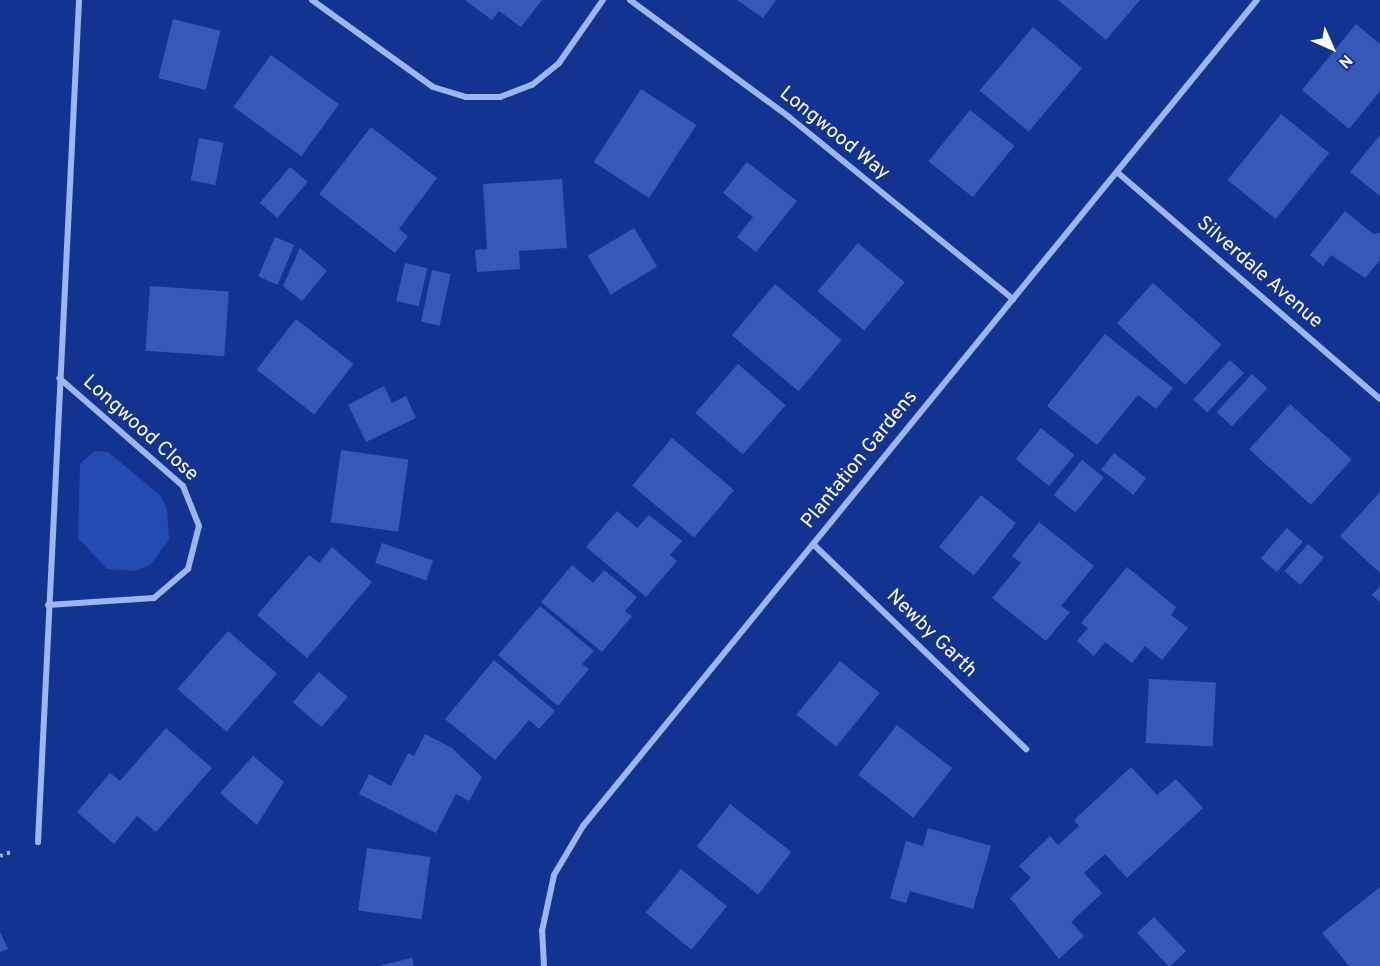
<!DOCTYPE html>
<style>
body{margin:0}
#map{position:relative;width:1380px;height:966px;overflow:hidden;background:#123490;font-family:Overpass,sans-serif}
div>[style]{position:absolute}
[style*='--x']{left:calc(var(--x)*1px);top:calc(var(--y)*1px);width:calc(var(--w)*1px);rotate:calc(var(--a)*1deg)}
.green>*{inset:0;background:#244baf}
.building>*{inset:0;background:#3659b7;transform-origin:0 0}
.path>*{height:4px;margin-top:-2px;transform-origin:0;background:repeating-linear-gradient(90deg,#9db5f2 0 3px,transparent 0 7.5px)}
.street>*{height:6px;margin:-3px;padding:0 3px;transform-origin:3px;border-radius:3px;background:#9db5f2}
span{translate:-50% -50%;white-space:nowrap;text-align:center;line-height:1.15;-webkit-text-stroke:4.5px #123490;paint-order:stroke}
.street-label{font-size:20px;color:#fff}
.north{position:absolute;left:1302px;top:18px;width:60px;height:60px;-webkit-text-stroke:4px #123490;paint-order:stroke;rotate:135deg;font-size:16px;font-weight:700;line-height:24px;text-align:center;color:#fff}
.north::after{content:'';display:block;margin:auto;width:21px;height:27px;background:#fff;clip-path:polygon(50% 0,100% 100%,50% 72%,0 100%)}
</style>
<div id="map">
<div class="green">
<div style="clip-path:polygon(94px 451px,108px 452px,160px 495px,167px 509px,169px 540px,150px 565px,135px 571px,107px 569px,78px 538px,80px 464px)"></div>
</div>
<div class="building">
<div style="clip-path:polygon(465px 0,542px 0,521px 27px,499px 11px,492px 20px)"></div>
<div style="clip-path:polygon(737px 0,776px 0,763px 18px)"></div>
<div style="clip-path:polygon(1058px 0,1140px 0,1106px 40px)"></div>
<div style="left:173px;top:19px;width:49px;height:61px;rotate:14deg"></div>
<div style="clip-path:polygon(1356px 24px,1380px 44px,1380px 91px,1349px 129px,1302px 90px)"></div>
<div style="left:1033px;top:27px;width:64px;height:83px;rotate:40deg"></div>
<div style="left:271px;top:55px;width:84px;height:64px;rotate:36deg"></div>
<div style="left:641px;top:89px;width:66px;height:87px;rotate:33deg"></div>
<div style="left:970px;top:110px;width:57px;height:66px;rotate:39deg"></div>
<div style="left:1281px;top:114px;width:62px;height:85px;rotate:39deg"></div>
<div style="clip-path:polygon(371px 127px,437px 178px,399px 229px,408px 236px,395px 253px,319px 194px)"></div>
<div style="clip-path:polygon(1380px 135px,1380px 196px,1350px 172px)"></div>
<div style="left:199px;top:138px;width:25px;height:43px;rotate:11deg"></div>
<div style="clip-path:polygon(747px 162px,797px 201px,756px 252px,737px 237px,753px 217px,723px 193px)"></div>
<div style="left:290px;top:167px;width:23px;height:47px;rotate:40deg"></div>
<div style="clip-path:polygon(562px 179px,567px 248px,519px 251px,520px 269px,477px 272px,475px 250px,487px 249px,483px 184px)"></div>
<div style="clip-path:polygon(1345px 211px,1373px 234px,1380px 233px,1380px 260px,1365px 278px,1331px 255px,1323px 266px,1310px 255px)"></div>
<div style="left:634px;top:228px;width:45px;height:54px;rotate:59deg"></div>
<div style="left:275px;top:237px;width:21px;height:43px;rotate:23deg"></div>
<div style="left:858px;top:243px;width:61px;height:63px;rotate:40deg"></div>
<div style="clip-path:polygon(300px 248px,327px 271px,302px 301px,283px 286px)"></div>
<div style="left:405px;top:263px;width:23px;height:39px;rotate:13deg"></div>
<div style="left:432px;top:270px;width:19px;height:53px;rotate:12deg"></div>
<div style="left:1153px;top:283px;width:92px;height:54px;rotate:42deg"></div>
<div style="left:775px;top:284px;width:87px;height:67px;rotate:40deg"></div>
<div style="left:150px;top:286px;width:79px;height:65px;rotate:4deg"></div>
<div style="left:296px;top:319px;width:73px;height:64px;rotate:38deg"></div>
<div style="clip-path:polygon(1105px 334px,1173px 388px,1156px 409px,1138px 395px,1097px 445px,1047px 406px)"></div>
<div style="left:1230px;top:360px;width:19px;height:54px;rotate:43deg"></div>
<div style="left:738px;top:364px;width:63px;height:65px;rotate:41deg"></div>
<div style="left:1252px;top:374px;width:21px;height:52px;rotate:43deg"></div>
<div style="clip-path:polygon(384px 386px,392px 403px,406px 396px,416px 418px,366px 442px,348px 405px)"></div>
<div style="left:1290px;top:404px;width:83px;height:61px;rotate:42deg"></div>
<div style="left:1041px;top:428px;width:43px;height:40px;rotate:39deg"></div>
<div style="left:672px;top:438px;width:81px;height:62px;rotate:40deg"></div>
<div style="left:341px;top:450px;width:68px;height:73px;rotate:8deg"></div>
<div style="left:1114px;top:453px;width:41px;height:21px;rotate:38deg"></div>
<div style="left:1082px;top:460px;width:28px;height:45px;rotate:39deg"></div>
<div style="clip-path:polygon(1380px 492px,1380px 573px,1340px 536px)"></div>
<div style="left:981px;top:495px;width:45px;height:67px;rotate:39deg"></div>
<div style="clip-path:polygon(617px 511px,637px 528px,649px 515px,682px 541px,670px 555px,677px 561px,646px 597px,586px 547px)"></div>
<div style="clip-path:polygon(1039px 522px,1094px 566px,1061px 606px,1070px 612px,1046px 641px,992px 598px,1021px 563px,1012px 556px)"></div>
<div style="left:1287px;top:528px;width:21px;height:40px;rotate:41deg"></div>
<div style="left:382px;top:543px;width:54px;height:21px;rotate:19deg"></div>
<div style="left:1308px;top:544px;width:21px;height:36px;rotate:41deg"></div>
<div style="clip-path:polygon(332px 547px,372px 582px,307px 658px,257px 615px,309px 555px,319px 563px)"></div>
<div style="clip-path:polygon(572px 565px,593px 583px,604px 570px,637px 597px,625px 611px,632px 616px,602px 652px,541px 602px)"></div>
<div style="clip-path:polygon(1127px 567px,1176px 607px,1171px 615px,1188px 628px,1162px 660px,1145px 646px,1132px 663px,1105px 642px,1094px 656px,1077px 641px,1088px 628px,1081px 623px)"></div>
<div style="clip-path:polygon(1380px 586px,1380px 602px,1372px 595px)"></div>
<div style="clip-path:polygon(540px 606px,594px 651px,582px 664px,589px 669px,558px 706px,498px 655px)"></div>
<div style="left:228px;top:631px;width:65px;height:77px;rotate:41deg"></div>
<div style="clip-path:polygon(494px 660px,555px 711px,539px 729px,529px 720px,495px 760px,445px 719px)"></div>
<div style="left:840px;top:661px;width:51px;height:69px;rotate:39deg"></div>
<div style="left:319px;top:672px;width:38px;height:40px;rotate:41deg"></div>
<div style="left:1149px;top:679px;width:67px;height:64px;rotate:3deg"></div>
<div style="left:897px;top:725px;width:70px;height:63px;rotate:38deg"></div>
<div style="clip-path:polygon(166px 728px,212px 768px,156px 832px,137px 816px,114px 844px,77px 812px,110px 773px,120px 781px)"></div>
<div style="clip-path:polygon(425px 734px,452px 748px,482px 777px,469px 801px,456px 794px,436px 833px,359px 794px,369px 774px,391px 786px,408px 753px,414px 756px)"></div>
<div style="clip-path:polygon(253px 756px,284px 782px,257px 825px,220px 793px)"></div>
<div style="clip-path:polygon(1131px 767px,1157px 795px,1176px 779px,1203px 808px,1127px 878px,1105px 854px,1084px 873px,1102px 893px,1071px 922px,1084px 936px,1059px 959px,1010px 898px,1031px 878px,1019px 866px,1050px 836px,1058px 845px,1079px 826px,1074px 820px)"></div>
<div style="left:730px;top:804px;width:78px;height:54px;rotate:38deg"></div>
<div style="clip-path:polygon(928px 828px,991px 846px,973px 909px,910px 891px,906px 903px,890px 898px,906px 841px,923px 846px)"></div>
<div style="left:367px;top:848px;width:64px;height:63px;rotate:8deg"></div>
<div style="left:681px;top:869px;width:59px;height:56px;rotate:39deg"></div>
<div style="clip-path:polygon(1380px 887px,1380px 966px,1349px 966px,1322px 933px)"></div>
<div style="left:1154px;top:917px;width:47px;height:23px;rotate:47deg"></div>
<div style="clip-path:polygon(0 932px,8px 949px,0 952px)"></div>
<div style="clip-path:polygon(412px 958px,414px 966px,382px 966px,382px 965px)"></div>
</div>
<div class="path">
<div style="--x:0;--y:856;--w:12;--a:-20"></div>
</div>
<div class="street">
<div style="--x:312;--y:0;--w:149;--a:35.7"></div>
<div style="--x:433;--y:87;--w:34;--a:17"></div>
<div style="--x:466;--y:97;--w:34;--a:0"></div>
<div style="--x:500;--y:97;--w:34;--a:-21"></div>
<div style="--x:532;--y:85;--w:35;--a:-39"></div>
<div style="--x:559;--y:63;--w:77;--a:-55.1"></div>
<div style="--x:630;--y:0;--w:197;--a:36.3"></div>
<div style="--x:789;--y:117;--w:289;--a:39.1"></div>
<div style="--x:1117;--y:172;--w:347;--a:40.8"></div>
<div style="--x:813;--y:544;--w:296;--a:43.9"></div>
<div style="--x:48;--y:605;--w:106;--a:-3.8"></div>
<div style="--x:154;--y:598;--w:45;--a:-40.5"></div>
<div style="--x:188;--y:569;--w:44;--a:-75.7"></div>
<div style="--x:199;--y:526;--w:43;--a:-111.8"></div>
<div style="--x:183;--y:486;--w:164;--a:-138.9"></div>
<div style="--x:38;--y:842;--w:843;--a:-87.21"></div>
<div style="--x:544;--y:966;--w:35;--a:-93"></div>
<div style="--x:542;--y:931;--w:57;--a:-77.9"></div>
<div style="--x:554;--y:875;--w:57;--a:-59.4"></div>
<div style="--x:583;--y:826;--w:1066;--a:-50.79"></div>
</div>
<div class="street-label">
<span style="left:834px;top:134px;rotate:39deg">Longwood Way</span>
<span style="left:1259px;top:273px;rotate:41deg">Silverdale Avenue</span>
<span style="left:140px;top:429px;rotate:42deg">Longwood Close</span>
<span style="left:860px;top:460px;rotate:-51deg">Plantation Gardens</span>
<span style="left:931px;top:634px;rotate:44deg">Newby Garth</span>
</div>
<div class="north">N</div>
</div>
